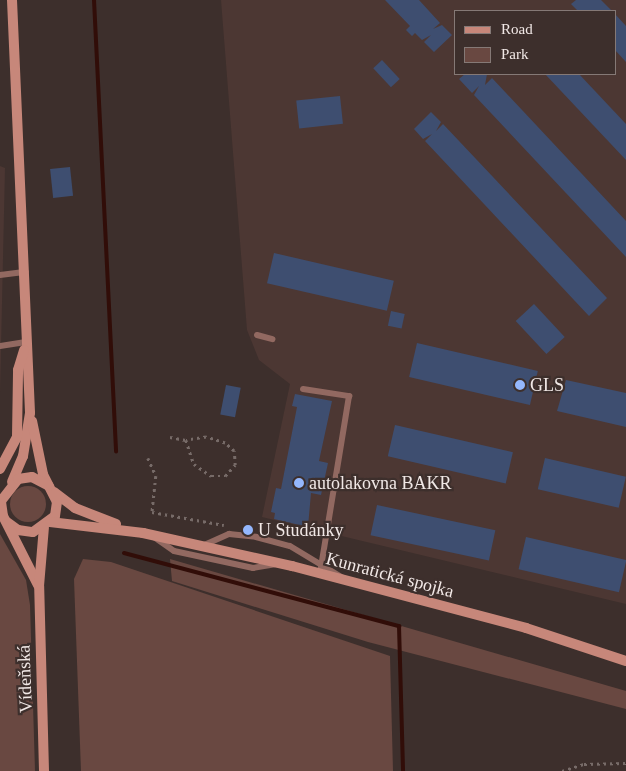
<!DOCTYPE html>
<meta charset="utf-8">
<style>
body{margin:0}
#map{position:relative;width:626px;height:771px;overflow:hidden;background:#3d2f2c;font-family:"Times New Roman",serif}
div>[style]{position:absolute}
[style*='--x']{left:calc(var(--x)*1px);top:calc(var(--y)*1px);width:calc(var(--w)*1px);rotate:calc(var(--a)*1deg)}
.built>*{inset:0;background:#4c3733}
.green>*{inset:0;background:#694841}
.round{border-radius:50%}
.stream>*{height:4px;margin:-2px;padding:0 2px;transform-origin:2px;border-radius:2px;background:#310d08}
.building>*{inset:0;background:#3e4e70;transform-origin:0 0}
.path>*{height:2.5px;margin-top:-1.25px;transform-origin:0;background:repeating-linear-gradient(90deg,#776b68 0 2.5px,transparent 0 6.5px)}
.lane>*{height:6px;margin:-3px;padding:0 3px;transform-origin:3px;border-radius:3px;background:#926961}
.secondary>*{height:10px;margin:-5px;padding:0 5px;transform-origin:5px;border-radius:5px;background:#c7877a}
.dots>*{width:14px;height:14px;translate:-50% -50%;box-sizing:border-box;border:2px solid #3d2f2c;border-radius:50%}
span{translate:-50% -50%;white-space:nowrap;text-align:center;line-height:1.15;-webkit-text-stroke:4.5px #3d2f2c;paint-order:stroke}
.poi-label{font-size:18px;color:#f1e8e6}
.left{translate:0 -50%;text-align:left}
.street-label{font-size:18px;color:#f1e8e6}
.legend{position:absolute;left:454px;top:10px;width:162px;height:65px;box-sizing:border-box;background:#3d2f2c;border:1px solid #857976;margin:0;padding:6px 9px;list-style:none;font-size:15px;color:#f1e8e6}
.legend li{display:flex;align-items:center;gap:10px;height:25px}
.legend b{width:25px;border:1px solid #857976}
</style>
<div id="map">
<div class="built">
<div style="clip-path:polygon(evenodd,221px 0,626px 0,626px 604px,262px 517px,290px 384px,259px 360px,247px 330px,221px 0,455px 11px,615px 11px,615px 74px,455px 74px,455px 11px)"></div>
<div style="clip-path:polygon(0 166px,5px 168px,0 393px)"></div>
</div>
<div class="green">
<div class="round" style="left:10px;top:486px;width:36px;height:36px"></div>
<div style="clip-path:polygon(0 534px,26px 580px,30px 605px,35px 771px,0 771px)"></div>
<div style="clip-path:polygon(83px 559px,111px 562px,390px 656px,393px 771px,81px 771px,74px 579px)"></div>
<div style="clip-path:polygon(170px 559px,626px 691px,626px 709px,368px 642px,172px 581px)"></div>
</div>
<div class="stream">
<div style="--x:94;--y:0;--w:452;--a:87.2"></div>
<div style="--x:124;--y:553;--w:285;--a:14.9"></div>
<div style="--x:399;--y:626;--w:145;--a:88.4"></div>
</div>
<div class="building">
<div style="clip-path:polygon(385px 0,419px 0,440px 23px,433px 29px,442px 25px,452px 35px,434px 52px,424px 42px,431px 35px,422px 40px,415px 33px,412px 36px,406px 30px,410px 26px)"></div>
<div style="clip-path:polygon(576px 0,601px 0,612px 11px,578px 11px,571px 4px)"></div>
<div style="clip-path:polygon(615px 14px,626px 26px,626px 62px,615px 50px)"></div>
<div style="left:382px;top:60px;width:26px;height:12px;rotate:47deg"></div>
<div style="clip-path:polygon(465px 74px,487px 74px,485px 85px,492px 78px,626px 221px,626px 257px,474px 95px,479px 86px,472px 93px,459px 79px)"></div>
<div style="clip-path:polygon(545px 74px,579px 74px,626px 124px,626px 160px)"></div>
<div style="left:340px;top:96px;width:28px;height:44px;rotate:84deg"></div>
<div style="clip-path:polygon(431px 112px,441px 122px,436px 131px,443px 124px,607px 298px,589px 316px,425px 141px,432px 134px,423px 139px,414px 129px)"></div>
<div style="left:70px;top:167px;width:29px;height:20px;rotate:84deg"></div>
<div style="left:274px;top:253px;width:123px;height:31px;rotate:13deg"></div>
<div style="left:534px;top:304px;width:45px;height:25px;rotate:47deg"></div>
<div style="left:391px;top:311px;width:14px;height:15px;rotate:12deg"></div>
<div style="left:417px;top:343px;width:124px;height:35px;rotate:13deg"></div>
<div style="clip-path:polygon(566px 380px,626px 393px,626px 427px,557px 411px)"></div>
<div style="left:226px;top:385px;width:15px;height:30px;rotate:11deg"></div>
<div style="clip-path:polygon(295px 394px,332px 401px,319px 461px,328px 463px,321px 495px,311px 493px,308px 527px,274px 519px,275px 513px,271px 512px,276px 488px,281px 489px,297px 407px,292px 406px)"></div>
<div style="left:395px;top:425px;width:121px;height:32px;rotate:13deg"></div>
<div style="left:545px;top:458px;width:83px;height:32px;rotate:13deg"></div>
<div style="left:377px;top:505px;width:121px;height:31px;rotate:12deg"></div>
<div style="left:526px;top:537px;width:103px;height:33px;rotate:13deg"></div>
</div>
<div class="path">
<div style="--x:170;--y:437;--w:16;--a:11"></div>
<div style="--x:186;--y:440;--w:25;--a:72"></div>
<div style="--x:194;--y:464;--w:21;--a:35"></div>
<div style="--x:211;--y:476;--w:14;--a:0"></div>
<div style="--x:225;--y:476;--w:15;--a:-48"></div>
<div style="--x:235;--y:465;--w:14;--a:-94"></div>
<div style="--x:234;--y:451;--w:12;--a:-138"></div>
<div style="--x:225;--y:443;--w:20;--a:-162"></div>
<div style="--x:206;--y:437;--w:20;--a:171"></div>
<div style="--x:148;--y:458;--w:20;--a:66"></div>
<div style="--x:156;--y:476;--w:36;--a:96"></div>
<div style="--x:152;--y:512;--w:73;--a:10.2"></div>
<div style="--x:562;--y:771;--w:23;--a:-18"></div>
<div style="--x:584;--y:764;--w:42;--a:-1.4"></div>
</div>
<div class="lane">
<div style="--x:0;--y:275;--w:26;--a:-7"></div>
<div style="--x:257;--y:335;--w:16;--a:15"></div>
<div style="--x:0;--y:346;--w:26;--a:-9"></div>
<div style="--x:303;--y:389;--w:47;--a:8.7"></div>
<div style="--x:349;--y:396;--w:179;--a:99.3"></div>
<div style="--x:154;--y:537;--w:24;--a:35"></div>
<div style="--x:174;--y:551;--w:81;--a:12.1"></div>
<div style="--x:253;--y:568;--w:22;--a:-10"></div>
<div style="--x:202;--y:546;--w:30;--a:-24"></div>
<div style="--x:229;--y:534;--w:27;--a:6"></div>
<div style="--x:256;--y:537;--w:35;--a:15"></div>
<div style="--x:290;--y:546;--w:62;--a:31.1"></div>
</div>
<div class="secondary">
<div style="--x:12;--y:0;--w:413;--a:87.5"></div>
<div style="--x:30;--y:413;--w:44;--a:99.2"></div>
<div style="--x:23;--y:456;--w:28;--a:113"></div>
<div style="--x:0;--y:469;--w:36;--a:-62"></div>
<div style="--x:17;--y:437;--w:67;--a:-89.1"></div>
<div style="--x:18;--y:370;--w:21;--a:-73"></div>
<div style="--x:54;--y:492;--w:26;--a:37"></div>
<div style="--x:75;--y:508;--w:44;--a:21.3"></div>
<div style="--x:7;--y:522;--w:14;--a:36"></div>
<div style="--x:18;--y:530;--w:15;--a:8"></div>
<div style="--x:33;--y:532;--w:27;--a:-36"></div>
<div style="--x:55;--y:516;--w:14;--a:-82"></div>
<div style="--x:57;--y:502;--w:31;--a:-117"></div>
<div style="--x:43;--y:474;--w:54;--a:-101.7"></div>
<div style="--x:50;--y:522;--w:94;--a:6.7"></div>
<div style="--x:143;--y:533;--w:153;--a:12.5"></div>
<div style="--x:292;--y:566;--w:242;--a:14.8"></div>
<div style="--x:526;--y:628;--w:105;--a:18.3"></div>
<div style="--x:38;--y:585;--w:77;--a:-116.9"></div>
<div style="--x:3;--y:516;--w:15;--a:-98"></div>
<div style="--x:1;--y:501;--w:28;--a:-52"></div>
<div style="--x:18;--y:479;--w:14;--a:-8"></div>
<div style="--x:32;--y:477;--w:19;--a:28"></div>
<div style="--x:44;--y:771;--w:185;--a:-91.5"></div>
<div style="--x:39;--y:586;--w:59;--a:-85.2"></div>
</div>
<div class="dots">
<div style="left:520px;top:385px;background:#94b7fd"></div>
<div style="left:299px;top:483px;background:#94b7fd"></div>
<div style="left:248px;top:530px;background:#94b7fd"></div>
</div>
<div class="poi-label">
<span class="left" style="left:530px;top:385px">GLS</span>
<span class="left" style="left:309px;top:483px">autolakovna BAKR</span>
<span class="left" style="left:258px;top:530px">U Studánky</span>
</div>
<div class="street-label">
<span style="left:390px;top:575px;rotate:15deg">Kunratická spojka</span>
<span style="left:25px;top:679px;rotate:-92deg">Vídeňská</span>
</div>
<ul class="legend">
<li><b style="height:6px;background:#c7877a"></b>Road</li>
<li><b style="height:14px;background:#694841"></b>Park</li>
</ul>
</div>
